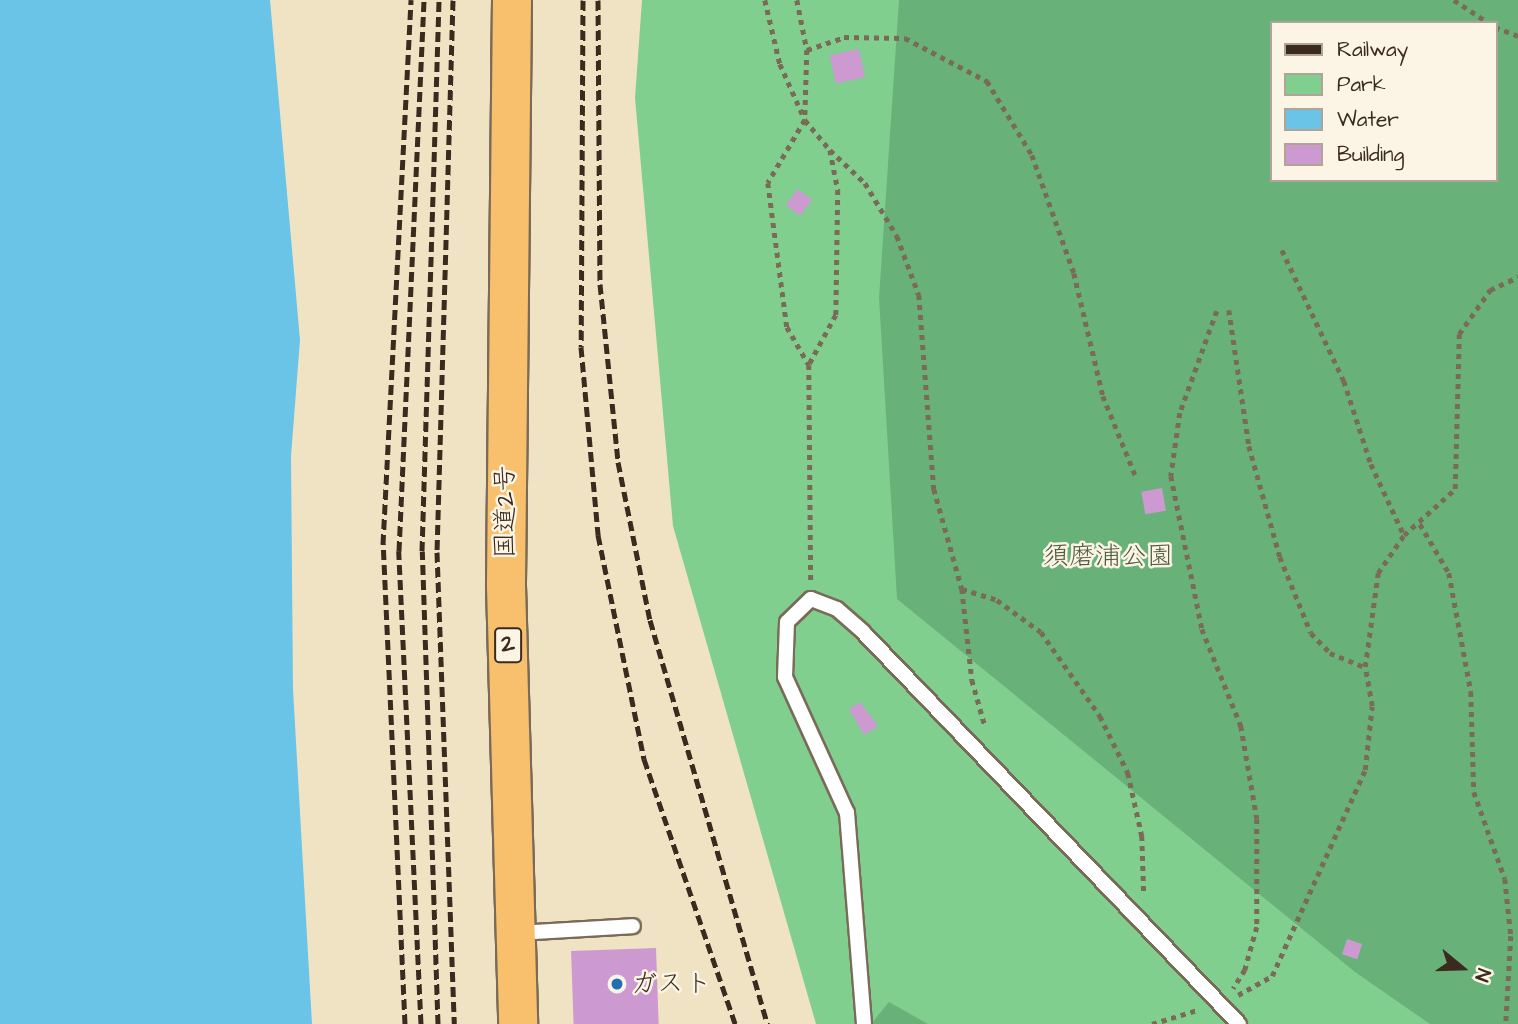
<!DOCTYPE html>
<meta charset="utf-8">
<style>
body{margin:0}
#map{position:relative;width:1518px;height:1024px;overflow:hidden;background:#f0e3c3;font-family:"Architects Daughter","Klee One",sans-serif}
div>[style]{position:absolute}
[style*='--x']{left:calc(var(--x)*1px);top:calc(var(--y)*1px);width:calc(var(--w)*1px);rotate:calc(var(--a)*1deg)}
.green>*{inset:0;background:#81cf8e}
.forest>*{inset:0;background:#68b279}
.water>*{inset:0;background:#6ac4e7}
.building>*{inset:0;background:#cc99d1;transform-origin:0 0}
.path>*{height:4.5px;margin-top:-2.25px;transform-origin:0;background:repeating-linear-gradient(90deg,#7a6b58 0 5px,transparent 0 10px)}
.roads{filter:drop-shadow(2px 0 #7a6b58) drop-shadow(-2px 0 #7a6b58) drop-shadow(0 2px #7a6b58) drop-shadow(0 -2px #7a6b58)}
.lane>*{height:14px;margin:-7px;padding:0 7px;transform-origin:7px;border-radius:7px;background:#fff}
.highway>*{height:38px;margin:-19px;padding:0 19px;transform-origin:19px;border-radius:19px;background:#f8bf6c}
.rail>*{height:5px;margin-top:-2.5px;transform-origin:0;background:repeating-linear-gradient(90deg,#3b2a1e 0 10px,transparent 0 15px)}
.dots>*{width:19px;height:19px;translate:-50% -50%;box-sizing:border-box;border:4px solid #fcf5e5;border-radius:50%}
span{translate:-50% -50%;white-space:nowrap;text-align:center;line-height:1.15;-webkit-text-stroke:5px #fcf5e5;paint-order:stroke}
.shield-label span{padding:2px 5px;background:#fcf5e5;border:2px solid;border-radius:5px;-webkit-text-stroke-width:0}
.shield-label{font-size:24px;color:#3b2a1e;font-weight:700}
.street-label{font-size:26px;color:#3b2a1e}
.park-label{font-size:26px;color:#505c40}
.poi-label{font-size:26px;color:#3b2a1e}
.left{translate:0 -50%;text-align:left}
.legend{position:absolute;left:1270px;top:21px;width:228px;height:161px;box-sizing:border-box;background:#fcf5e5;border:2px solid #afa495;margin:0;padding:9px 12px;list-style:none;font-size:21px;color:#3b2a1e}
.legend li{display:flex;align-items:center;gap:14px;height:35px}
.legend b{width:35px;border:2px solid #afa495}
.north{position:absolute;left:1427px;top:933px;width:70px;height:70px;-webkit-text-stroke:5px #fcf5e5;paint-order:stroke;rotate:109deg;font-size:19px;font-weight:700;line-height:28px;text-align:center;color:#3b2a1e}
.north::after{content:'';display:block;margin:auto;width:24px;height:32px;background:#3b2a1e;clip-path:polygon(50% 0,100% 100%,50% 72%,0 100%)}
</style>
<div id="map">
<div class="green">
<div style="clip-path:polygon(evenodd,642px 0,1518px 0,1518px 1024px,816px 1024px,673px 526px,635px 98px,642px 0,1271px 23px,1495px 23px,1495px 180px,1271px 180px,1271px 23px)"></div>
</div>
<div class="forest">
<div style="clip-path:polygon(evenodd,899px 0,1518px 0,1518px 1024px,1430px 1024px,1355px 972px,897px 599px,879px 298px,899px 0,1271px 23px,1495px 23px,1495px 180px,1271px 180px,1271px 23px)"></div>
<div style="clip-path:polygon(889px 1002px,928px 1024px,871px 1024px)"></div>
</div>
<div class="water">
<div style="clip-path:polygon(0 0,270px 0,300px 340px,291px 456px,293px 689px,312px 1024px,0 1024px)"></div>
</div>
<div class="building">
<div style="left:859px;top:49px;width:29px;height:30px;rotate:78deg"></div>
<div style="left:798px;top:189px;width:18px;height:20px;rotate:38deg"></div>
<div style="left:1162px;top:488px;width:23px;height:21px;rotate:80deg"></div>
<div style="clip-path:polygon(860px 702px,878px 726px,864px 735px,849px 709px)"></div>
<div style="left:1347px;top:939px;width:16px;height:16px;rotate:18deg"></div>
<div style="left:656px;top:948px;width:76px;height:85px;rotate:88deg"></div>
</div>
<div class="path">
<div style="--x:765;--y:0;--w:66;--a:76.8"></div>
<div style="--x:780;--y:64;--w:61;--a:65.9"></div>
<div style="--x:805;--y:120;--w:39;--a:50"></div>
<div style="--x:830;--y:150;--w:41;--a:78.7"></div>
<div style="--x:838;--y:190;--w:125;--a:90.9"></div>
<div style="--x:836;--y:315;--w:57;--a:118.4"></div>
<div style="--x:809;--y:365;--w:216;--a:89.5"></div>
<div style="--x:797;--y:0;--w:51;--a:78.7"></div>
<div style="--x:807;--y:50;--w:70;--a:91.6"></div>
<div style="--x:805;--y:120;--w:73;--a:120.4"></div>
<div style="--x:768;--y:183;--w:145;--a:82.5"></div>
<div style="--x:787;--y:327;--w:44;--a:59.9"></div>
<div style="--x:1454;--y:0;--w:42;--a:33.3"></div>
<div style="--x:1495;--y:27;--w:25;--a:21"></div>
<div style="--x:807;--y:50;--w:39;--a:-19"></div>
<div style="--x:844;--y:37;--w:61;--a:0.9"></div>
<div style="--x:905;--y:38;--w:93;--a:27.7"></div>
<div style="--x:987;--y:81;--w:87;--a:58.7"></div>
<div style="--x:1032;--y:155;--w:125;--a:70.4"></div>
<div style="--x:1074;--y:273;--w:126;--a:76.7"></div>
<div style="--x:1103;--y:396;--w:87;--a:67.8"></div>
<div style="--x:830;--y:150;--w:48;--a:43.3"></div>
<div style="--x:865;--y:183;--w:62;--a:58.9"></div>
<div style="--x:897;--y:236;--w:63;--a:69.6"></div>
<div style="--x:919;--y:295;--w:195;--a:85.6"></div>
<div style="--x:934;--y:489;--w:104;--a:74.4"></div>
<div style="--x:962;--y:589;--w:92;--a:83.7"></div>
<div style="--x:972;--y:680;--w:48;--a:74.2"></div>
<div style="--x:1282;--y:250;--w:145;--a:64.7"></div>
<div style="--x:1344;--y:381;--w:87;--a:72"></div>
<div style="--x:1371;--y:464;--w:78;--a:65.1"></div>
<div style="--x:1229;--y:310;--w:137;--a:81.6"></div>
<div style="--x:1249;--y:446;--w:115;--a:74.4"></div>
<div style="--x:1280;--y:557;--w:82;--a:67.8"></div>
<div style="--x:1311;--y:633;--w:28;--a:46"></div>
<div style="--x:1330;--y:653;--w:38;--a:22"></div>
<div style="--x:1217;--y:311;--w:109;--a:109.9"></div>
<div style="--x:1180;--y:413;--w:64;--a:98.1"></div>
<div style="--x:1171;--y:476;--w:156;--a:78.5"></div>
<div style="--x:1202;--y:629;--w:105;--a:68.1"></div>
<div style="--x:1241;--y:726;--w:94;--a:80.2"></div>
<div style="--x:1257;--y:819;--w:108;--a:90"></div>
<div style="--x:1257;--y:927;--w:45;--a:105.6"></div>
<div style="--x:1245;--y:970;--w:22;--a:122"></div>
<div style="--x:1420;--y:524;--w:57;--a:59.4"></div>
<div style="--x:1449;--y:573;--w:121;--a:79.5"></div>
<div style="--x:1471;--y:692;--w:100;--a:88.3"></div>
<div style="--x:1474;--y:792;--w:92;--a:70.4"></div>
<div style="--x:1505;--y:879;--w:57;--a:84"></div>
<div style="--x:1511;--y:936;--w:88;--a:93.3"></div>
<div style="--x:962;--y:589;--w:37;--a:17"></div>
<div style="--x:997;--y:600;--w:54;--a:36"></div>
<div style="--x:1041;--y:632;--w:103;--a:54.9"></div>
<div style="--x:1100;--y:716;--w:64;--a:63.8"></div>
<div style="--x:1128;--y:773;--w:65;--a:77.5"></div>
<div style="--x:1142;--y:836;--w:59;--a:88.1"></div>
<div style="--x:1238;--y:995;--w:39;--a:-29"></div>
<div style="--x:1272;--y:976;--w:226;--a:-65.7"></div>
<div style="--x:1365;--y:770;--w:64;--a:-83.8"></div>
<div style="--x:1372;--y:706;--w:40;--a:-100"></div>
<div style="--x:1365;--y:667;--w:95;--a:-82.1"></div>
<div style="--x:1378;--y:573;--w:46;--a:-55.6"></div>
<div style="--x:1404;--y:535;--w:69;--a:-42"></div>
<div style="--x:1455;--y:489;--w:155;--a:-88.5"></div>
<div style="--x:1459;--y:334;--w:54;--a:-54.8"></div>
<div style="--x:1490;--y:290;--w:31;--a:-25"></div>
<div style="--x:1152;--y:1024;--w:47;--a:-17.3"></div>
</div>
<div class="roads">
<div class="lane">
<div style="--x:516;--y:933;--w:117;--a:-3.4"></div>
<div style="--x:864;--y:1024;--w:212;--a:-94.6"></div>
<div style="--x:847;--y:813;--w:149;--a:-114.5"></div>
<div style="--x:785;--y:677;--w:55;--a:-87.9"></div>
<div style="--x:787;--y:622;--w:33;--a:-44"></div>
<div style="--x:811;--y:599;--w:28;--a:21"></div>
<div style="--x:837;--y:609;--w:35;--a:41"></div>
<div style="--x:863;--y:632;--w:543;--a:46.19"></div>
</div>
<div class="highway">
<div style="--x:512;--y:0;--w:586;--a:90.59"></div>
<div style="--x:506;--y:586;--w:438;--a:88.4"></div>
</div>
</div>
<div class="rail">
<div style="--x:453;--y:0;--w:552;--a:91.66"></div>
<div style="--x:437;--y:552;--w:472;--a:87.9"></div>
<div style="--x:583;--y:0;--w:347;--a:90.3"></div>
<div style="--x:581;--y:347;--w:189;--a:84.8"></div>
<div style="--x:598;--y:535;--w:229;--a:78.4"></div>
<div style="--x:644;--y:759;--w:280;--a:71"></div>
<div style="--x:598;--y:0;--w:284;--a:89.6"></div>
<div style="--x:600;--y:284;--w:179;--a:84.2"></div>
<div style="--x:618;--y:462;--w:161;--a:78.6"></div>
<div style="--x:650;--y:620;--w:421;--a:73.8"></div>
<div style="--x:405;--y:1024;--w:481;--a:-92.6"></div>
<div style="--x:383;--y:544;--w:545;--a:-87.05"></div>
<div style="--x:421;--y:1024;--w:474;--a:-92.7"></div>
<div style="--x:399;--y:551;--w:552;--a:-87.4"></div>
<div style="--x:438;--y:1024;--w:473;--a:-91.9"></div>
<div style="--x:422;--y:551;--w:551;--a:-88.23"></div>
</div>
<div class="dots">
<div style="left:617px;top:984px;background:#1f6fb2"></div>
</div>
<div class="shield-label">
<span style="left:508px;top:645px">2</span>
</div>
<div class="street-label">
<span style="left:506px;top:512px;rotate:-90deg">国道2号</span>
</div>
<div class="park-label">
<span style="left:1108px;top:557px">須磨浦公園</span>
</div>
<div class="poi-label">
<span class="left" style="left:631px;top:984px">ガスト</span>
</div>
<ul class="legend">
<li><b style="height:9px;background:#3b2a1e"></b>Railway</li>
<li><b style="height:19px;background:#81cf8e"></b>Park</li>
<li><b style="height:19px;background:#6ac4e7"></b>Water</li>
<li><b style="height:19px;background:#cc99d1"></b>Building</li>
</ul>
<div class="north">N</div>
</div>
